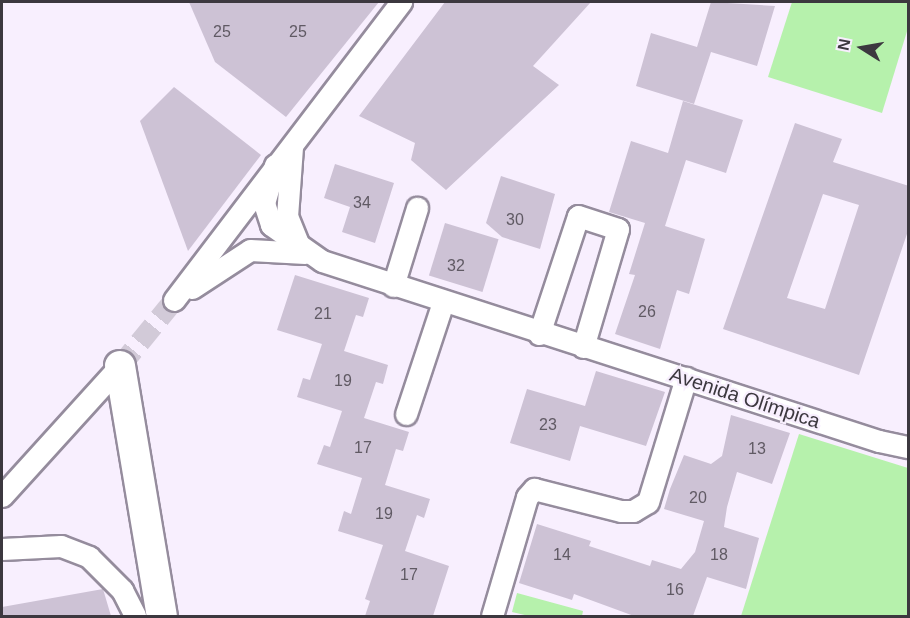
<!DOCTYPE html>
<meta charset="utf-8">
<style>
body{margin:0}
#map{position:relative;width:910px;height:618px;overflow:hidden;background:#f8effe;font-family:Arial,sans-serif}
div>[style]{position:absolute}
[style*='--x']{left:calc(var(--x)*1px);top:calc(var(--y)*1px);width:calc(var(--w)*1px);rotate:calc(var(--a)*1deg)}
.green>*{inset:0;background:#b6f1ac}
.building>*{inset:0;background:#cdc2d5;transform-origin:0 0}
.street-tunnel>*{height:21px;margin-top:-10.5px;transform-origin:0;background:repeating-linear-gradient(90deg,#d2cad8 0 21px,transparent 0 31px)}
.roads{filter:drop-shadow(2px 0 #958c9d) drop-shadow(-2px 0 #958c9d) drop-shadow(0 2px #958c9d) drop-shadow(0 -2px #958c9d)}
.street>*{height:21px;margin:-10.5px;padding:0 10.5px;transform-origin:10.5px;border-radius:10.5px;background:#fff}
.secondary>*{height:30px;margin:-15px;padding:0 15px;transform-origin:15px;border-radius:15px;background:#fff}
span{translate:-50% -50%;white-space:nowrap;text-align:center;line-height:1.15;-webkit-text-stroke:4.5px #f8effe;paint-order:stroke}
.number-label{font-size:16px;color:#605a64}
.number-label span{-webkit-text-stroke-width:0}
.street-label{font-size:20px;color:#3c383f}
.frame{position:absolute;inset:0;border:3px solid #3c383f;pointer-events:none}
.north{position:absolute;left:832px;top:18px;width:60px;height:60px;-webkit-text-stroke:4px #f8effe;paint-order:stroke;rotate:281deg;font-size:16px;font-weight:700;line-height:24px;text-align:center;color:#3c383f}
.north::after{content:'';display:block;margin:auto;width:21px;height:27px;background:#3c383f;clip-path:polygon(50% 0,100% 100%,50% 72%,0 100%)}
</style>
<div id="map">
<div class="green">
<div style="clip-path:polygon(792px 2px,908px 2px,908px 28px,882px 113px,768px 77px)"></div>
<div style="clip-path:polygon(799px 434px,908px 468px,908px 616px,741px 616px)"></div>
<div style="clip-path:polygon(517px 593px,583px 611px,582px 616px,529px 616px,512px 612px)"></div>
</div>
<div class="building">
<div style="clip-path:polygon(189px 2px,379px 2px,286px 117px,215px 62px)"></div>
<div style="clip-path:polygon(445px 2px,591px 2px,533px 66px,559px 85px,446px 190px,411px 160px,415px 143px,359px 116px)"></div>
<div style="clip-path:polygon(711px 2px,775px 6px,757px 66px,711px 52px,694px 104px,636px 86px,651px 33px,697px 47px)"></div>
<div style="clip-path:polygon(174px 87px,261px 155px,188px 251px,140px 121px)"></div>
<div style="clip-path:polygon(683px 101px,743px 120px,726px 173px,686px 160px,665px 226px,705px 239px,689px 294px,677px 290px,660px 349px,615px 334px,635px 275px,629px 274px,645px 223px,609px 212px,631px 141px,668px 153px)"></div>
<div style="clip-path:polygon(evenodd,795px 123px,842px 139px,833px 162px,909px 186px,909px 228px,859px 375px,723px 329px,795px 123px,823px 194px,859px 205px,825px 309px,787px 298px,823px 194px)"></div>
<div style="clip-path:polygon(335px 164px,394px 183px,375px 243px,342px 232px,350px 207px,324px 198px)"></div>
<div style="clip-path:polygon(501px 176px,555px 194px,540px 249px,502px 237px,486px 223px)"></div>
<div style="left:445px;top:223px;width:56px;height:55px;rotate:17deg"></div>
<div style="clip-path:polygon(295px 275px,369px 298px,363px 317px,356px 315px,344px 351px,388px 365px,383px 384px,376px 382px,364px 418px,409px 432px,403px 451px,396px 449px,385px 485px,430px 499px,424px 518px,417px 515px,405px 551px,449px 566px,433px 616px,365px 616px,370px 601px,365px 599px,383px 545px,338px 531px,344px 511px,351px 514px,362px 478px,317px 464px,324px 445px,330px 447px,342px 411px,297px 397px,303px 378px,310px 380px,322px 344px,277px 330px)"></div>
<div style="clip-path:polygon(596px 371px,665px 392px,646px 446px,580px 426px,570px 461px,510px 443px,527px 389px,585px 406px)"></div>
<div style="clip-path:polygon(731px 415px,790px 433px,772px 484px,737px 472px,727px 507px,724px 527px,759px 538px,746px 589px,707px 577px,693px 616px,634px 616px,574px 594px,572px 600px,519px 583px,537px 524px,591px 541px,589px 546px,650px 566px,652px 560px,681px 569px,695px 552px,704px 521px,664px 509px,670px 489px,684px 455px,711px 464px,722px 456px)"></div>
<div style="clip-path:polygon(103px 589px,111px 616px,2px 616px,2px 607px)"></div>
</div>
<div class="street-tunnel">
<div style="--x:120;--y:366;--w:85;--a:-50.7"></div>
</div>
<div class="roads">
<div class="street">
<div style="--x:292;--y:147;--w:69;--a:94.1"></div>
<div style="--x:287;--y:216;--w:31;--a:68"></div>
<div style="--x:275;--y:165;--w:40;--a:106"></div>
<div style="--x:264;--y:203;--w:23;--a:72"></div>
<div style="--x:271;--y:225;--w:62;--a:35.2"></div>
<div style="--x:322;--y:261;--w:585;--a:17.91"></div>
<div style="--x:879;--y:441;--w:30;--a:12"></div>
<div style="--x:393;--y:286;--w:82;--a:-72.9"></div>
<div style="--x:192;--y:288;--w:69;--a:-33.2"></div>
<div style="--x:250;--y:250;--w:55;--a:3.1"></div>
<div style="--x:174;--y:300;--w:375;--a:-52.7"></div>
<div style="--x:539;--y:334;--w:124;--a:-71.7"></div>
<div style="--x:578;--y:216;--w:42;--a:18"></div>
<div style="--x:618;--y:229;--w:123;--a:106.5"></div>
<div style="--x:406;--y:414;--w:118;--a:-71.7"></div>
<div style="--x:2;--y:496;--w:176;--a:-47.8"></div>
<div style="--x:2;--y:549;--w:59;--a:-2.9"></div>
<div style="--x:61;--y:546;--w:30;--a:21"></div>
<div style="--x:89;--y:557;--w:47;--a:45"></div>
<div style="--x:122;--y:590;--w:29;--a:63"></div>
<div style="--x:492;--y:616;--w:124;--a:-73.6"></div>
<div style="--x:527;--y:497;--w:11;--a:-49"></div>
<div style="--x:534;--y:489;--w:90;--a:14.2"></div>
<div style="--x:621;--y:511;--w:12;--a:0"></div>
<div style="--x:633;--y:511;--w:17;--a:-31"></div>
<div style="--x:648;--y:502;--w:130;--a:-73"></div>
</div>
<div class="secondary">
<div style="--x:120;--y:366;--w:254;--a:80.5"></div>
</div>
</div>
<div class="number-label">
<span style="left:222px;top:32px">25</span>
<span style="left:298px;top:32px">25</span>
<span style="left:362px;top:203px">34</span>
<span style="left:515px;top:220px">30</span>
<span style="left:456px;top:266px">32</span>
<span style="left:647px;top:312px">26</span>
<span style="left:323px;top:314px">21</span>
<span style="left:343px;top:381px">19</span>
<span style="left:548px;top:425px">23</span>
<span style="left:363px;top:448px">17</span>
<span style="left:757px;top:449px">13</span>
<span style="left:698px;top:498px">20</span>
<span style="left:384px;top:514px">19</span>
<span style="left:562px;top:555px">14</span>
<span style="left:719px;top:555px">18</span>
<span style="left:409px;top:575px">17</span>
<span style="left:675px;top:590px">16</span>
</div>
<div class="street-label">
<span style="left:745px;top:398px;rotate:18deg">Avenida Olímpica</span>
</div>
<div class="frame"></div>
<div class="north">N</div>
</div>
